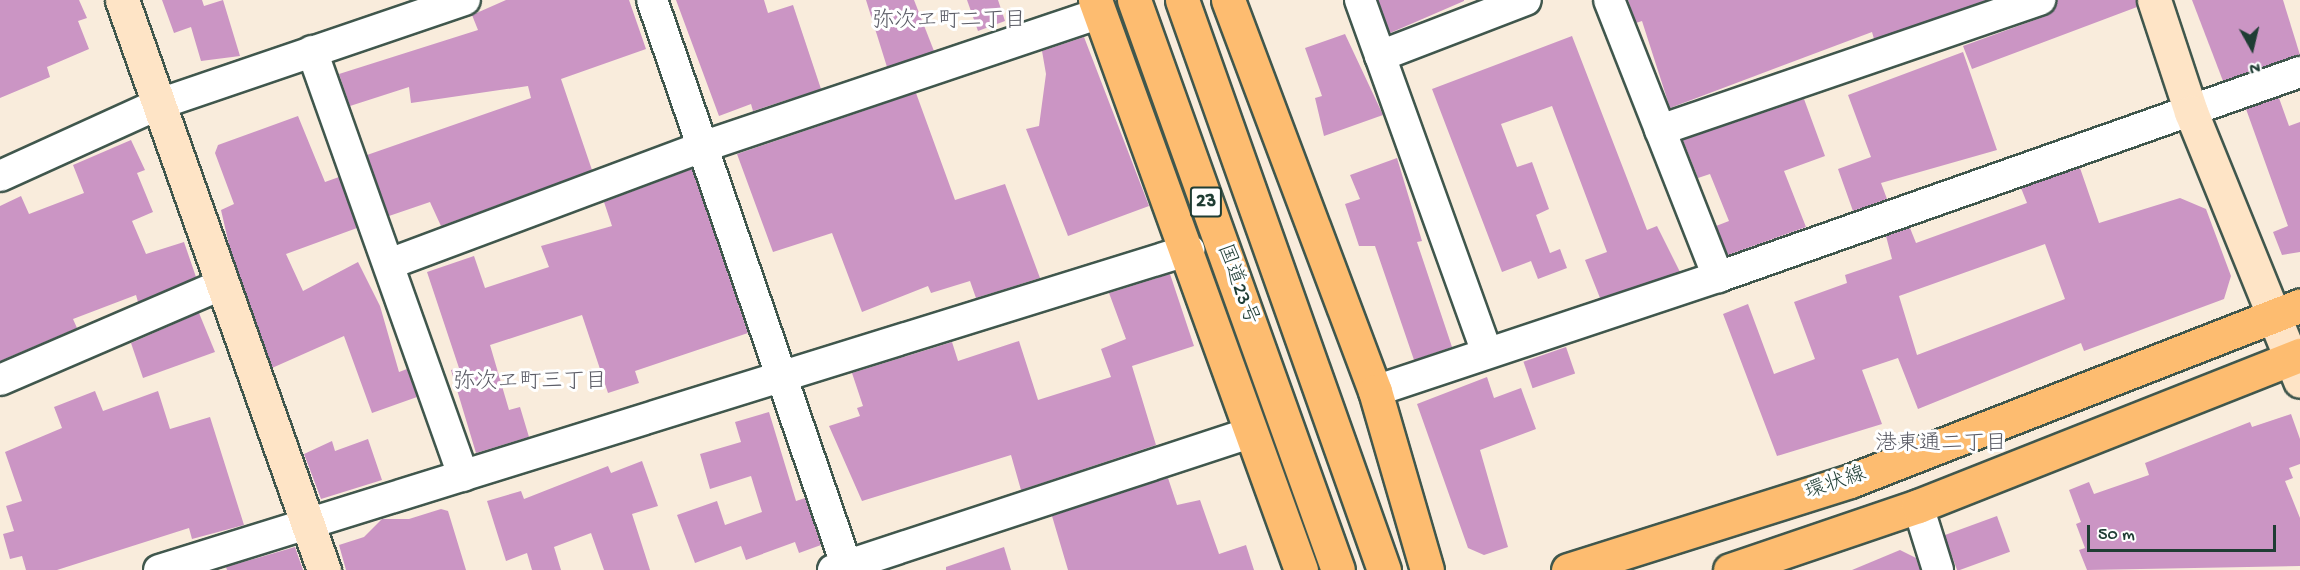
<!DOCTYPE html>
<meta charset="utf-8">
<style>
body{margin:0}
#map{position:relative;width:2300px;height:570px;overflow:hidden;background:#f9ecdc;font-family:"Gochi Hand","Klee One",sans-serif}
div>[style]{position:absolute}
[style*='--x']{left:calc(var(--x)*1px);top:calc(var(--y)*1px);width:calc(var(--w)*1px);rotate:calc(var(--a)*1deg)}
.building>*{inset:0;background:#cb95c4;transform-origin:0 0}
.roads{filter:drop-shadow(2px 0 #40574d) drop-shadow(-2px 0 #40574d) drop-shadow(0 2px #40574d) drop-shadow(0 -2px #40574d)}
.street>*{height:30px;margin:-15px;padding:0 15px;transform-origin:15px;border-radius:15px;background:#fff}
.secondary>*{height:33px;margin:-16.5px;padding:0 16.5px;transform-origin:16.5px;border-radius:16.5px;background:#fee4c6}
.primary>*{height:33px;margin:-16.5px;padding:0 16.5px;transform-origin:16.5px;border-radius:16.5px;background:#fdbc70}
.highway>*{height:33px;margin:-16.5px;padding:0 16.5px;transform-origin:16.5px;border-radius:16.5px;background:#fdbc70}
span{translate:-50% -50%;white-space:nowrap;text-align:center;line-height:1.15;-webkit-text-stroke:6px #fff;paint-order:stroke}
.shield-label span{padding:2px 4px;background:#fff;border:2px solid;border-radius:4px;-webkit-text-stroke-width:0}
.shield-label{font-size:20px;color:#1f3d34;font-weight:700}
.street-label{font-size:21px;color:#1f3d34}
.neighbourhood-label{font-size:22px;color:#5b5c66}
.north{position:absolute;left:2222px;top:18px;width:60px;height:60px;-webkit-text-stroke:4px #fff;paint-order:stroke;rotate:172deg;font-size:16px;font-weight:700;line-height:24px;text-align:center;color:#1f3d34}
.north::after{content:'';display:block;margin:auto;width:21px;height:27px;background:#1f3d34;clip-path:polygon(50% 0,100% 100%,50% 72%,0 100%)}
.scale{position:absolute;left:2087px;top:525px;width:189px;height:27px;box-sizing:border-box;border:3px solid #1f3d34;border-top:0;padding-left:8px;font-size:18px;line-height:21px;white-space:nowrap;color:#1f3d34;-webkit-text-stroke:4px #fff;paint-order:stroke}
</style>
<div id="map">
<div class="building">
<div style="clip-path:polygon(0 0,79px 0,87px 18px,78px 21px,89px 49px,47px 67px,50px 77px,0 98px)"></div>
<div style="clip-path:polygon(162px 0,202px 0,204px 6px,223px 0,240px 56px,201px 61px,191px 27px,174px 33px)"></div>
<div style="clip-path:polygon(506px 0,629px 0,646px 49px,561px 79px,592px 170px,441px 226px,430px 202px,389px 216px,367px 155px,531px 98px,528px 86px,411px 103px,409px 87px,350px 106px,339px 74px,478px 30px,472px 15px)"></div>
<div style="clip-path:polygon(676px 0,764px 0,768px 13px,793px 5px,821px 89px,753px 111px,751px 104px,719px 116px)"></div>
<div style="clip-path:polygon(866px 0,914px 0,934px 51px,887px 67px)"></div>
<div style="clip-path:polygon(967px 0,998px 0,1005px 21px,978px 31px)"></div>
<div style="clip-path:polygon(1378px 0,1464px 0,1464px 1px,1390px 33px)"></div>
<div style="clip-path:polygon(1628px 0,1987px 0,1874px 39px,1872px 32px,1670px 108px,1642px 21px,1636px 23px)"></div>
<div style="clip-path:polygon(2057px 0,2136px 0,2137px 7px,1972px 69px,1963px 46px,2046px 16px)"></div>
<div style="clip-path:polygon(2192px 0,2283px 0,2300px 55px,2223px 81px)"></div>
<div style="clip-path:polygon(1345px 34px,1383px 115px,1324px 136px,1315px 98px,1322px 96px,1305px 48px)"></div>
<div style="clip-path:polygon(1572px 36px,1647px 230px,1657px 226px,1680px 272px,1600px 298px,1585px 260px,1607px 252px,1552px 106px,1501px 124px,1517px 167px,1532px 162px,1549px 209px,1536px 215px,1550px 253px,1560px 249px,1567px 268px,1538px 279px,1531px 261px,1502px 272px,1432px 89px)"></div>
<div style="clip-path:polygon(1084px 37px,1149px 206px,1068px 236px,1026px 129px,1039px 126px,1046px 74px,1042px 51px)"></div>
<div style="clip-path:polygon(1963px 52px,1997px 150px,1881px 183px,1887px 199px,1853px 211px,1838px 169px,1871px 157px,1848px 95px)"></div>
<div style="clip-path:polygon(916px 93px,955px 200px,1005px 184px,1040px 278px,976px 298px,970px 281px,931px 293px,928px 286px,862px 312px,832px 233px,773px 252px,737px 154px)"></div>
<div style="clip-path:polygon(2279px 98px,2289px 126px,2300px 122px,2300px 252px,2282px 255px,2273px 232px,2288px 226px,2246px 109px)"></div>
<div style="clip-path:polygon(1804px 99px,1825px 156px,1784px 171px,1806px 227px,1728px 255px,1716px 226px,1729px 221px,1710px 174px,1698px 178px,1683px 140px)"></div>
<div style="clip-path:polygon(298px 116px,325px 182px,339px 177px,357px 228px,286px 254px,303px 291px,358px 262px,380px 306px,399px 372px,407px 369px,417px 397px,372px 413px,344px 336px,272px 368px,230px 249px,221px 210px,234px 204px,215px 153px,218px 145px)"></div>
<div style="clip-path:polygon(131px 140px,145px 170px,137px 173px,153px 212px,132px 221px,146px 254px,184px 242px,196px 277px,138px 302px,136px 295px,73px 319px,77px 328px,0 361px,0 206px,21px 196px,29px 214px,84px 193px,73px 165px)"></div>
<div style="clip-path:polygon(1397px 158px,1422px 241px,1417px 242px,1452px 347px,1414px 360px,1375px 246px,1359px 246px,1345px 204px,1360px 199px,1350px 175px)"></div>
<div style="clip-path:polygon(evenodd,2080px 168px,2099px 223px,2180px 198px,2206px 209px,2231px 276px,2224px 299px,2084px 351px,2081px 343px,1918px 409px,1898px 358px,1862px 370px,1882px 424px,1777px 456px,1723px 314px,1748px 304px,1774px 374px,1815px 359px,1794px 302px,1847px 283px,1845px 275px,1892px 259px,1886px 236px,1910px 228px,1916px 243px,2027px 203px,2021px 188px,2080px 168px,2045px 244px,2065px 299px,1917px 355px,1899px 296px,2045px 244px)"></div>
<div style="clip-path:polygon(692px 169px,748px 333px,635px 371px,639px 383px,608px 393px,582px 315px,490px 345px,509px 410px,520px 407px,529px 437px,476px 453px,451px 370px,459px 368px,427px 272px,474px 256px,485px 288px,549px 267px,541px 246px,612px 226px,604px 202px)"></div>
<div style="clip-path:polygon(1170px 274px,1194px 346px,1132px 366px,1156px 445px,1021px 490px,1011px 455px,862px 501px,829px 426px,860px 416px,857px 408px,863px 406px,852px 373px,952px 342px,958px 361px,1019px 341px,1038px 400px,1111px 377px,1101px 349px,1126px 339px,1109px 293px)"></div>
<div style="clip-path:polygon(199px 313px,215px 352px,143px 378px,131px 343px)"></div>
<div style="left:1566px;top:347px;width:28px;height:45px;rotate:71deg"></div>
<div style="clip-path:polygon(1487px 377px,1494px 398px,1521px 388px,1536px 429px,1480px 450px,1508px 547px,1484px 555px,1468px 548px,1417px 404px)"></div>
<div style="clip-path:polygon(95px 391px,103px 411px,158px 391px,170px 429px,210px 417px,244px 525px,192px 539px,189px 528px,57px 570px,26px 570px,22px 556px,10px 559px,3px 534px,14px 531px,6px 506px,22px 501px,5px 452px,62px 428px,54px 407px)"></div>
<div style="clip-path:polygon(769px 412px,796px 501px,805px 498px,821px 545px,799px 553px,795px 542px,746px 560px,741px 546px,695px 563px,677px 515px,717px 501px,725px 525px,762px 512px,751px 476px,710px 489px,700px 454px,741px 442px,735px 422px)"></div>
<div style="clip-path:polygon(2291px 414px,2300px 439px,2300px 464px,2289px 468px,2293px 478px,2285px 481px,2300px 518px,2300px 566px,2087px 570px,2079px 550px,2085px 548px,2076px 524px,2081px 522px,2069px 490px,2089px 482px,2094px 494px,2149px 475px,2145px 463px,2250px 422px,2252px 427px)"></div>
<div style="clip-path:polygon(368px 439px,382px 480px,321px 499px,304px 454px,332px 441px,335px 451px)"></div>
<div style="clip-path:polygon(642px 461px,658px 506px,632px 514px,650px 570px,604px 570px,591px 533px,554px 547px,561px 570px,532px 570px,527px 553px,506px 561px,487px 501px,521px 491px,524px 499px,608px 466px,611px 473px)"></div>
<div style="clip-path:polygon(1168px 478px,1177px 505px,1200px 500px,1219px 554px,1246px 545px,1254px 570px,1068px 570px,1052px 516px)"></div>
<div style="clip-path:polygon(441px 509px,448px 511px,466px 570px,346px 570px,339px 545px,364px 537px,382px 519px,409px 519px)"></div>
<div style="left:1997px;top:516px;width:38px;height:56px;rotate:70deg"></div>
<div style="clip-path:polygon(295px 547px,303px 570px,227px 570px,226px 567px)"></div>
<div style="clip-path:polygon(1004px 547px,1011px 570px,946px 570px,946px 567px)"></div>
<div style="clip-path:polygon(1900px 550px,1916px 558px,1920px 570px,1852px 570px)"></div>
</div>
<div class="roads">
<div class="street">
<div style="--x:652;--y:0;--w:603;--a:71.02"></div>
<div style="--x:1360;--y:0;--w:375;--a:70.2"></div>
<div style="--x:1609;--y:0;--w:298;--a:68.5"></div>
<div style="--x:312;--y:51;--w:451;--a:70.4"></div>
<div style="--x:1380;--y:56;--w:156;--a:-21"></div>
<div style="--x:1660;--y:130;--w:402;--a:-18.9"></div>
<div style="--x:0;--y:176;--w:175;--a:-24.4"></div>
<div style="--x:159;--y:104;--w:323;--a:-18.8"></div>
<div style="--x:389;--y:264;--w:334;--a:-20.5"></div>
<div style="--x:702;--y:147;--w:420;--a:-18.6"></div>
<div style="--x:0;--y:380;--w:243;--a:-23.3"></div>
<div style="--x:1375;--y:391;--w:361;--a:-18.4"></div>
<div style="--x:1718;--y:277;--w:617;--a:-19.4"></div>
<div style="--x:1918;--y:506;--w:67;--a:72.6"></div>
<div style="--x:159;--y:570;--w:1079;--a:-17.26"></div>
<div style="--x:833;--y:570;--w:441;--a:-18.2"></div>
</div>
<div class="secondary">
<div style="--x:122;--y:0;--w:605;--a:70.49"></div>
<div style="--x:2154;--y:0;--w:118;--a:71.7"></div>
<div style="--x:2191;--y:112;--w:290;--a:67.9"></div>
</div>
<div class="primary">
<div style="--x:1568;--y:570;--w:296;--a:-17.5"></div>
<div style="--x:1850;--y:481;--w:483;--a:-21.3"></div>
<div style="--x:1730;--y:570;--w:199;--a:-18.8"></div>
<div style="--x:1918;--y:506;--w:411;--a:-21.6"></div>
</div>
<div class="highway">
<div style="--x:1095;--y:0;--w:606;--a:70.13"></div>
<div style="--x:1134;--y:0;--w:605;--a:70.31"></div>
<div style="--x:1182;--y:0;--w:605;--a:70.49"></div>
<div style="--x:1228;--y:0;--w:418;--a:69.4"></div>
<div style="--x:1375;--y:391;--w:186;--a:73.8"></div>
</div>
</div>
<div class="shield-label">
<span style="left:1206px;top:202px">23</span>
</div>
<div class="street-label">
<span style="left:1236px;top:285px;rotate:70deg">国道23号</span>
<span style="left:1836px;top:485px;rotate:-19deg">環状線</span>
</div>
<div class="neighbourhood-label">
<span style="left:949px;top:23px">弥次ヱ町二丁目</span>
<span style="left:530px;top:384px">弥次ヱ町三丁目</span>
<span style="left:1941px;top:446px">港東通二丁目</span>
</div>
<div class="north">N</div>
<div class="scale">50 m</div>
</div>
